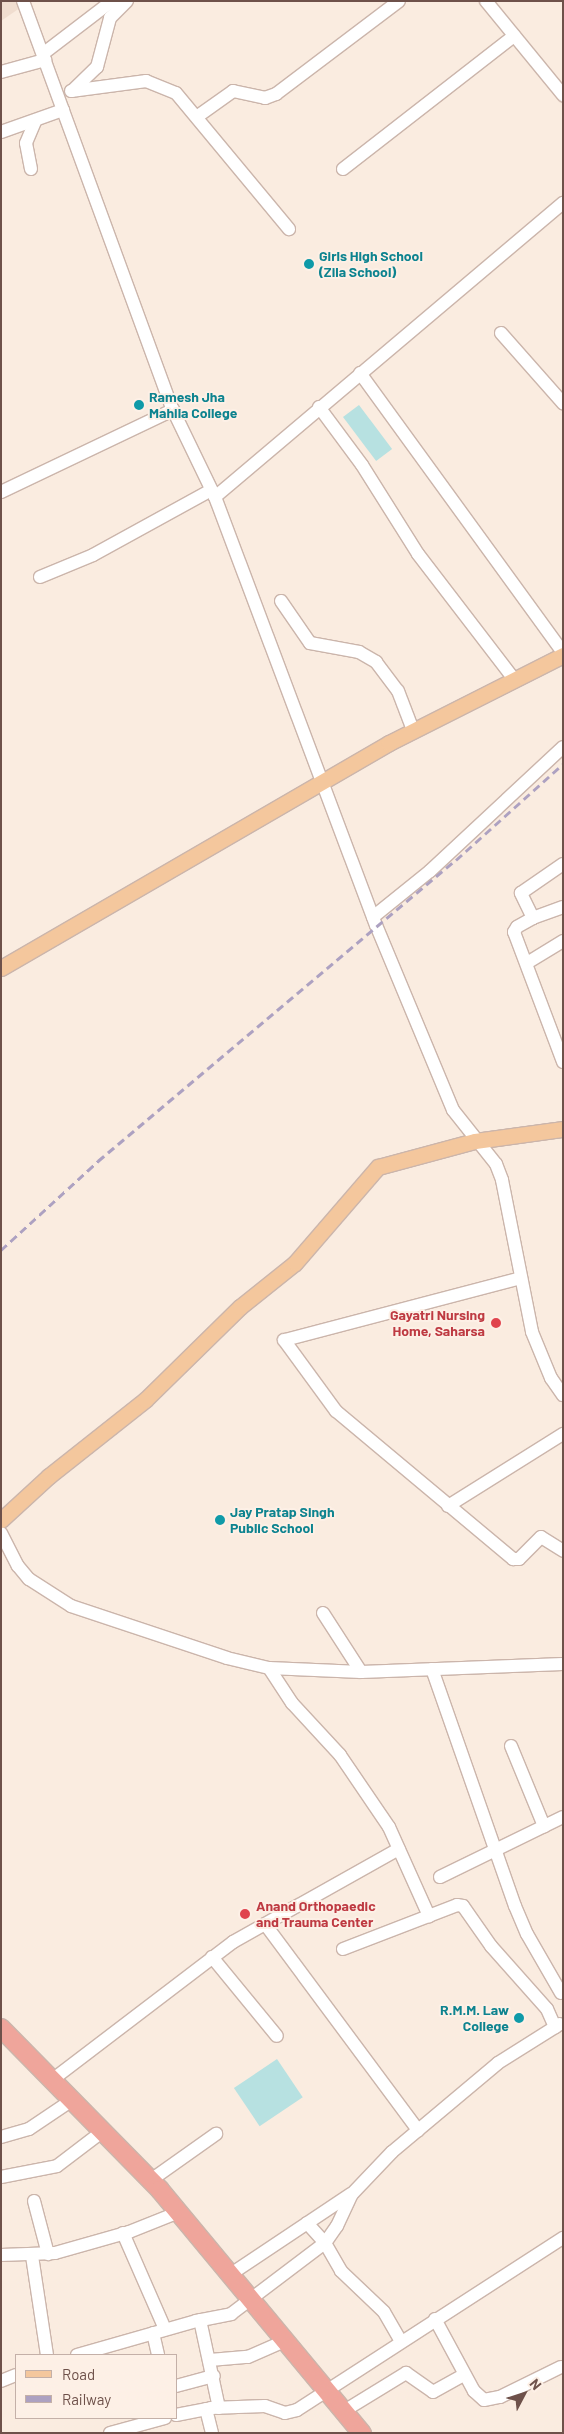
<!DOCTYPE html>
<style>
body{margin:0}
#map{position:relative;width:564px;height:2434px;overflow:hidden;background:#faece0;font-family:Barlow,sans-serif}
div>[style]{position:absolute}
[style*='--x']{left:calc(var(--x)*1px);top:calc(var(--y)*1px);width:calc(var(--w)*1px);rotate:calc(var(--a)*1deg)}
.residential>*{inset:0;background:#f0ddcf}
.water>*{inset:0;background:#b7e1e1;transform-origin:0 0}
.roads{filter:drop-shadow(1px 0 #cbb5ab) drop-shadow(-1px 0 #cbb5ab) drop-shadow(0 1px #cbb5ab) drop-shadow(0 -1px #cbb5ab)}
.minor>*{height:12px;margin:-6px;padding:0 6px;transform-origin:6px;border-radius:6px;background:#fff}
.major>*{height:15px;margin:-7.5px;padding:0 7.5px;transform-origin:7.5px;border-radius:7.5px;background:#f4c79d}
.highway>*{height:18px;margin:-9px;padding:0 9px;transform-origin:9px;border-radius:9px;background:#efa59b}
.rail>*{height:3px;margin-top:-1.5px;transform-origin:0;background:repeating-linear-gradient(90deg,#ada1c1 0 8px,transparent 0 13px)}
.dots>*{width:14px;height:14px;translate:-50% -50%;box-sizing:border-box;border:2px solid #fdf0e6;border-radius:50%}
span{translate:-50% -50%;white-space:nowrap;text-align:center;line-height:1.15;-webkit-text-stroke:4px #fdf0e6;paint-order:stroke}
.culture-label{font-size:14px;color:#0d838f;font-weight:700}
.left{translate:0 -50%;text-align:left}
.right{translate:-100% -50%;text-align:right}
.health-label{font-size:14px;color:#be3a42;font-weight:700}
.frame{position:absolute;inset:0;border:2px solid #6e514a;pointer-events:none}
.legend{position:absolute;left:15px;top:2354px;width:162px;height:65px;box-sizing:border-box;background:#fdf0e6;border:1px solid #c4b0a8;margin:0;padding:6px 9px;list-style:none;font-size:15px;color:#6e514a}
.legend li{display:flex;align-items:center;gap:10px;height:25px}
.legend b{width:25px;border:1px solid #c4b0a8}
.north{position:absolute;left:499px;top:2369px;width:50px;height:50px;-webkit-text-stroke:4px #fdf0e6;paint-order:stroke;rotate:50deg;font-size:14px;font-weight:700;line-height:20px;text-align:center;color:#6e514a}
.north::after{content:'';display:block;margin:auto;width:18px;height:22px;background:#6e514a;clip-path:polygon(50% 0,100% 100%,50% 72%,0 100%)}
</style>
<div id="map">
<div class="residential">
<div style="clip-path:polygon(1px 1px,30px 1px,1px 21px)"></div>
</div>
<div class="water">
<div style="left:359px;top:405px;width:55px;height:20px;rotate:53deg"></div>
<div style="left:277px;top:2059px;width:46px;height:52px;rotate:56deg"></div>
</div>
<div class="roads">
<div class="minor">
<div style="--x:23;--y:1;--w:436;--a:69.9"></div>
<div style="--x:173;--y:410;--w:97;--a:64.2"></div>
<div style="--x:215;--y:497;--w:457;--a:69.4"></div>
<div style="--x:376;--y:925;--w:200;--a:67.4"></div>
<div style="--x:453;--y:1110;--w:69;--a:51.5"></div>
<div style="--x:496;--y:1164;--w:17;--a:69"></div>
<div style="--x:502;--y:1180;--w:155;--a:78.8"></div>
<div style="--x:532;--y:1332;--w:50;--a:67.6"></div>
<div style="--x:551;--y:1378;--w:21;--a:55"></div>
<div style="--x:486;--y:1;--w:122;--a:50.7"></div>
<div style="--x:44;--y:53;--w:86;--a:-37.4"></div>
<div style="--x:1;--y:72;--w:46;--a:-15.3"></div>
<div style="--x:71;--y:91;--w:76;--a:-7.6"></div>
<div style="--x:146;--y:81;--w:32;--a:22"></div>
<div style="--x:176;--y:93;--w:177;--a:50.3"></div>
<div style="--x:72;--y:91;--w:35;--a:-44"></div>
<div style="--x:97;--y:67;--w:51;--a:-75.1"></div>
<div style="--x:110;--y:18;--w:24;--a:-45"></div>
<div style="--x:198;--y:116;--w:43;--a:-35.5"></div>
<div style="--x:233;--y:91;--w:33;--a:12"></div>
<div style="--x:265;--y:98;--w:12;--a:-20"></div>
<div style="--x:276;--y:94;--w:154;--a:-37.1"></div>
<div style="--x:1;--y:132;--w:66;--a:-19.5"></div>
<div style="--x:31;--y:169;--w:26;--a:-101"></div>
<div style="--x:26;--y:143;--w:25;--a:-67"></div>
<div style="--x:343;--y:169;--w:217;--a:-37.9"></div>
<div style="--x:501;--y:333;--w:94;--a:48.5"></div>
<div style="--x:360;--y:373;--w:345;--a:54"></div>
<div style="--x:319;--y:407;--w:72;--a:53.4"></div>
<div style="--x:362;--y:465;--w:105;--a:57.8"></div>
<div style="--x:418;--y:554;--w:158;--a:52.5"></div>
<div style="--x:1;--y:492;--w:191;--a:-25.5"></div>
<div style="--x:215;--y:497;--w:456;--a:-40.2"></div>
<div style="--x:40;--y:577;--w:57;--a:-22.5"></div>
<div style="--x:93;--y:555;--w:135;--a:-28.8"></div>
<div style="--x:281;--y:601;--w:51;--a:55.4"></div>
<div style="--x:310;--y:643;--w:50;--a:10.4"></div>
<div style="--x:359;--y:652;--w:20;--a:30"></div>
<div style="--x:376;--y:662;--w:36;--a:53"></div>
<div style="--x:398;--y:691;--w:42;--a:69"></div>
<div style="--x:563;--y:907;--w:32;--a:160"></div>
<div style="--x:533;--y:918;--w:18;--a:151"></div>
<div style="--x:517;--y:927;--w:6;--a:121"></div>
<div style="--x:514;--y:932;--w:139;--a:69.3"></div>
<div style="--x:373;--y:917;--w:73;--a:-38.9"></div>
<div style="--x:430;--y:871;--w:182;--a:-43"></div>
<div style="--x:533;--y:918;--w:28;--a:-116"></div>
<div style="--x:521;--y:893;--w:51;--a:-34.6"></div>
<div style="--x:527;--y:963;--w:42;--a:-31.4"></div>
<div style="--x:521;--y:1278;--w:245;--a:165.3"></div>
<div style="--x:284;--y:1340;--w:88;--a:53.8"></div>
<div style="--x:336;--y:1411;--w:231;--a:39.9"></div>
<div style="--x:513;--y:1559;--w:6;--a:0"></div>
<div style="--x:519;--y:1559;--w:31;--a:-45"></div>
<div style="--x:541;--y:1537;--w:26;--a:32"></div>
<div style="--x:448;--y:1506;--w:136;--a:-32.1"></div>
<div style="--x:1;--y:1533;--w:37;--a:63"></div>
<div style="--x:18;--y:1566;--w:17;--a:50"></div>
<div style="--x:29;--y:1579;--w:50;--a:32.7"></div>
<div style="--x:71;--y:1606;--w:164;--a:18.4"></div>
<div style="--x:227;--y:1658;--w:43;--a:13.4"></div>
<div style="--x:269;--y:1668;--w:92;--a:2.5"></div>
<div style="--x:361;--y:1672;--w:202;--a:-2.3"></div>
<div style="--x:323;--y:1613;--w:70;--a:57.2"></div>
<div style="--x:269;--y:1668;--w:42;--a:56.7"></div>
<div style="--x:292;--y:1703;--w:71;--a:47.3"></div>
<div style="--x:340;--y:1755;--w:87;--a:55.8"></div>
<div style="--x:389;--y:1827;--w:98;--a:65.8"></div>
<div style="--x:432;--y:1669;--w:251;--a:70.7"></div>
<div style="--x:515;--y:1906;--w:30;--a:67"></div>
<div style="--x:527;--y:1934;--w:68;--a:60"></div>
<div style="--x:511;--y:1746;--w:87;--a:67.6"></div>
<div style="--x:440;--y:1877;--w:137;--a:-26"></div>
<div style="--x:265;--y:1924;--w:257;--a:53.4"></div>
<div style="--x:343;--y:1949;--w:122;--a:-21.1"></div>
<div style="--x:457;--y:1905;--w:6;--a:9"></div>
<div style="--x:463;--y:1906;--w:49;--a:55"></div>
<div style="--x:491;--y:1946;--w:84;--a:48.4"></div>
<div style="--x:547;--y:2009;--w:20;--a:66"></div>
<div style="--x:212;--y:1957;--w:102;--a:50.6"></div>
<div style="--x:52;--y:2080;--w:228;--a:-37.3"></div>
<div style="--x:233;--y:1942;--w:190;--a:-29.3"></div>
<div style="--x:1;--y:2137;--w:29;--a:-16"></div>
<div style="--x:29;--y:2129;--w:52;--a:-34"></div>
<div style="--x:1;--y:2177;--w:57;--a:-11.1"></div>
<div style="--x:57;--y:2166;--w:58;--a:-37.3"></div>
<div style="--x:151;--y:2180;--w:80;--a:-35.3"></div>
<div style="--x:34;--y:2201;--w:55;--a:75.2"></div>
<div style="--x:307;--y:2223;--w:27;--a:48"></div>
<div style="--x:325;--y:2243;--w:32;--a:60"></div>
<div style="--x:341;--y:2271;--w:59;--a:43.6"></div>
<div style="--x:384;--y:2312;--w:34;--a:60"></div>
<div style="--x:123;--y:2233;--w:105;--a:66.4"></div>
<div style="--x:1;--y:2255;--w:54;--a:-2.1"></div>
<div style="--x:55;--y:2253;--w:77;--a:-15.8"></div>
<div style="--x:129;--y:2232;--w:54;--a:-21.8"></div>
<div style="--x:32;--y:2256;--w:100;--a:81.4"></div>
<div style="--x:231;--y:2274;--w:144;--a:-33.7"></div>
<div style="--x:435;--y:2319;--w:82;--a:61.6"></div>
<div style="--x:474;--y:2391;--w:13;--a:42"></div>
<div style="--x:484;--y:2400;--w:16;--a:-11"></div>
<div style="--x:500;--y:2397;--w:68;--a:-26.2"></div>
<div style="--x:200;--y:2320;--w:90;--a:77.8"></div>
<div style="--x:153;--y:2333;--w:23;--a:77"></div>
<div style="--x:77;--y:2355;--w:124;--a:-15.9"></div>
<div style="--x:196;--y:2321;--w:36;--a:-11"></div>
<div style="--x:231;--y:2314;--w:118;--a:-37.1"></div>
<div style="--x:325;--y:2243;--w:21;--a:-55"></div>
<div style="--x:337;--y:2226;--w:35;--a:-65"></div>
<div style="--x:352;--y:2194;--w:58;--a:-46.4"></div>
<div style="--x:392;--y:2152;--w:138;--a:-40"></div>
<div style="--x:498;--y:2063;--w:73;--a:-32.2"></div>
<div style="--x:210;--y:2360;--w:38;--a:-5"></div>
<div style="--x:248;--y:2357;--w:43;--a:-23.6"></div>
<div style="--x:1;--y:2381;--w:16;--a:-22"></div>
<div style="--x:176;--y:2386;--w:39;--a:-15"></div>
<div style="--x:206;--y:2409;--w:25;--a:76"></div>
<div style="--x:344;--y:2411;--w:73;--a:-31.5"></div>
<div style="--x:406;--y:2373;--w:33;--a:35"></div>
<div style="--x:433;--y:2392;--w:35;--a:-29"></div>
<div style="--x:176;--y:2415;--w:36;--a:-11"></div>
<div style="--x:211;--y:2408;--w:54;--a:-2.1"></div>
<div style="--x:265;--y:2406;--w:21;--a:19"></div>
<div style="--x:285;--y:2413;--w:12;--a:-14"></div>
<div style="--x:297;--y:2410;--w:317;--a:-32.9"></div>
<div style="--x:110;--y:2433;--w:57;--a:-15.3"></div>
</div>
<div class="major">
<div style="--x:1;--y:968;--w:449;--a:-30.1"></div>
<div style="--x:389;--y:743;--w:195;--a:-26.8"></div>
<div style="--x:1;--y:1520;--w:65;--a:-42.5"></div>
<div style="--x:49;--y:1476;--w:122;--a:-38.4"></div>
<div style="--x:145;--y:1400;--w:133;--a:-44.4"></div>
<div style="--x:240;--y:1307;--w:70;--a:-38.7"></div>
<div style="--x:295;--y:1263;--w:127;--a:-49.2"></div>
<div style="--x:378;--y:1167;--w:100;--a:-15"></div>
<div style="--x:475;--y:1141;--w:89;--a:-7.8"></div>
</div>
<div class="highway">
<div style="--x:1;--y:2028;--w:227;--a:45.5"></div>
<div style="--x:160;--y:2190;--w:316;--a:50.3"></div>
</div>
</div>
<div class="rail">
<div style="--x:1;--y:1250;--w:132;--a:-42.5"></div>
<div style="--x:98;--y:1161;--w:468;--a:-40.1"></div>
<div style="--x:456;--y:860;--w:144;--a:-41.9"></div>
</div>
<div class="dots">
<div style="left:309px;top:264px;background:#0f9aa8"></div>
<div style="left:139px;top:405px;background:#0f9aa8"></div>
<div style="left:496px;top:1323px;background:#e0444e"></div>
<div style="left:220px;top:1520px;background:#0f9aa8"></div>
<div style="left:245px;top:1914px;background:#e0444e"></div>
<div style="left:519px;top:2018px;background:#0f9aa8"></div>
</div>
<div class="culture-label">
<span class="left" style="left:319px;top:264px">Girls High School<br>(Zila School)</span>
<span class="left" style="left:149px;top:405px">Ramesh Jha<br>Mahila College</span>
<span class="left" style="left:230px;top:1520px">Jay Pratap Singh<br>Public School</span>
<span class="right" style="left:509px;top:2018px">R.M.M. Law<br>College</span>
</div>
<div class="health-label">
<span class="right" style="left:485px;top:1323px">Gayatri Nursing<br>Home, Saharsa</span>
<span class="left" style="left:256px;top:1914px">Anand Orthopaedic<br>and Trauma Center</span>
</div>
<div class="frame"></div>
<ul class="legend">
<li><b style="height:6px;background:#f4c79d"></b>Road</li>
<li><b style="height:6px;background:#ada1c1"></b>Railway</li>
</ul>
<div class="north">N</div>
</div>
